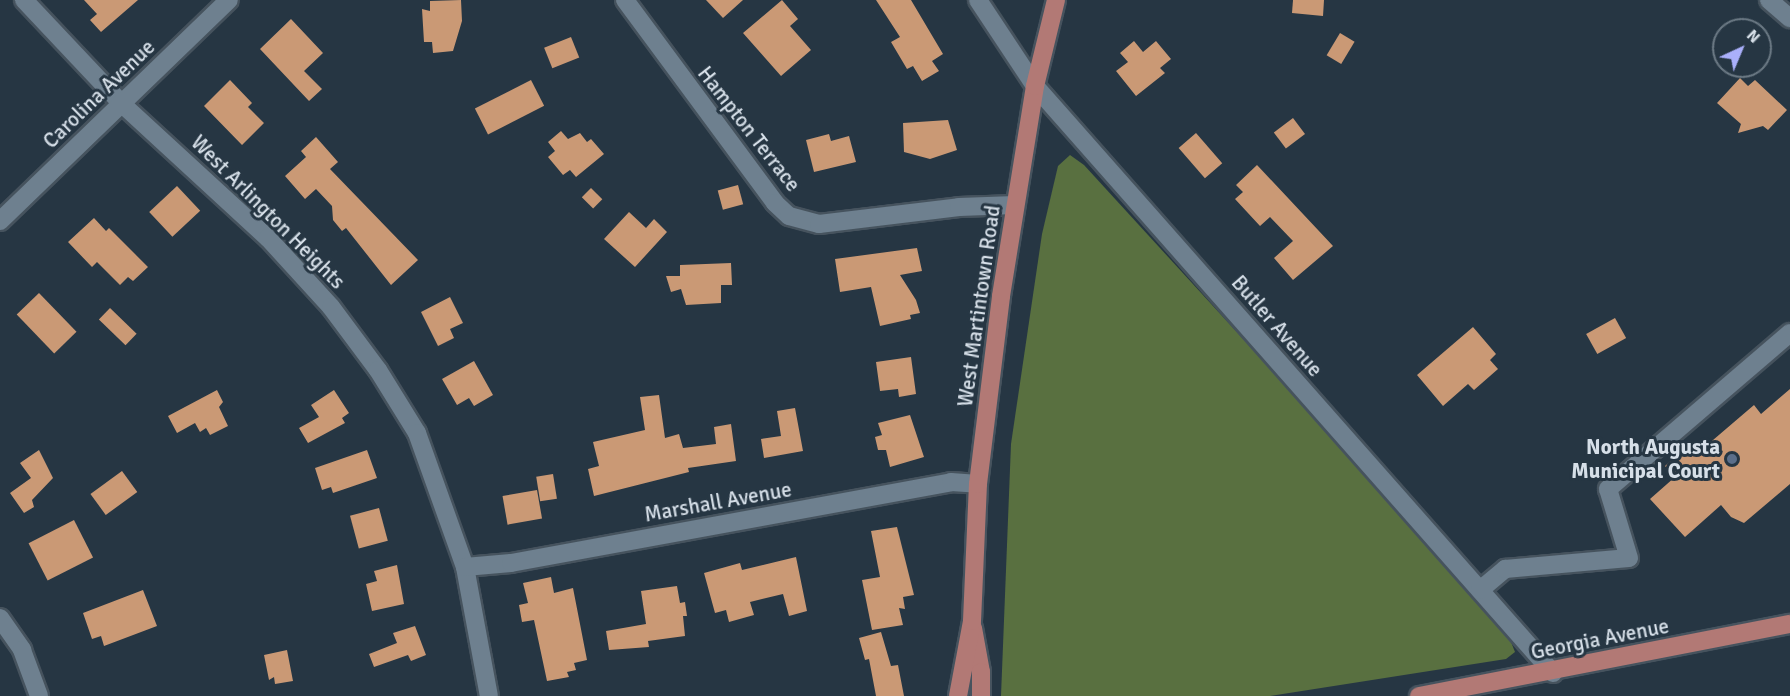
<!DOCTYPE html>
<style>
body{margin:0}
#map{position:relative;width:1790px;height:696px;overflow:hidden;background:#263643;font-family:Signika,sans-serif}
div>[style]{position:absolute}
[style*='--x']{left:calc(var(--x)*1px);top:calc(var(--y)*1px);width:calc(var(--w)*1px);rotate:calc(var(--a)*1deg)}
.forest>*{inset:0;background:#597040}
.building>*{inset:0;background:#ca9975;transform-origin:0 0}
.roads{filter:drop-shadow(2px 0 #46535e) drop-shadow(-2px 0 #46535e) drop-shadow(0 2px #46535e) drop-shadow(0 -2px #46535e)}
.minor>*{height:18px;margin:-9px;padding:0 9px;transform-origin:9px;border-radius:9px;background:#6e808f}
.major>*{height:18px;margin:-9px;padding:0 9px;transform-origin:9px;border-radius:9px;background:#b27975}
.dots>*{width:16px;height:16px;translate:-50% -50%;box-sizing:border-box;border:3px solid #263643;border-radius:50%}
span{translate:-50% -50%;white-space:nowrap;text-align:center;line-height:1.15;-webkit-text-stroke:6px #263643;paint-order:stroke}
.street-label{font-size:21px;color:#d6dfe8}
.poi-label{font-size:21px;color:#d6dfe8;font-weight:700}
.right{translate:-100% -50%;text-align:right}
.north{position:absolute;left:1712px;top:18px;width:60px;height:60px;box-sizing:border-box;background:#263643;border:2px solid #6c7a85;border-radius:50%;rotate:44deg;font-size:16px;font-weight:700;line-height:24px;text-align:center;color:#d6dfe8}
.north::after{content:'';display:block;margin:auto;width:21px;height:27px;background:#aab0fb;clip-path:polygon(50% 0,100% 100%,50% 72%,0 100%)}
</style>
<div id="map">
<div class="forest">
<div style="clip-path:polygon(1070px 155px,1084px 165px,1440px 554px,1511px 642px,1515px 652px,1506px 659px,1270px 696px,1001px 696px,1011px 444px,1042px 234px,1058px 166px)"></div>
</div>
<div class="building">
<div style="clip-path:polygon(84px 0,138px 0,101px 32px,90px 20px,97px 14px)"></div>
<div style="clip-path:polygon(461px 0,462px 21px,453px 51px,433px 53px,432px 42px,424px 42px,422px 9px,430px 11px,430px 1px)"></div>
<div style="clip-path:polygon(706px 0,743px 0,723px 18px)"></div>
<div style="clip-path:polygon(782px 0,798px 19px,790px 26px,811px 50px,781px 76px,743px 33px)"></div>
<div style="clip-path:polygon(876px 0,911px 0,943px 54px,932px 61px,939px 71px,922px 81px,913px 66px,907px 69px,891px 42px,900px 37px)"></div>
<div style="clip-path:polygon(1293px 0,1324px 0,1323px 16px,1292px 13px)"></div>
<div style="clip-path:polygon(291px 19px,323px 53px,304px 71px,322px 89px,309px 101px,260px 49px)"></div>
<div style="left:1340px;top:33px;width:17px;height:26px;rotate:31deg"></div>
<div style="left:571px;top:37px;width:22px;height:29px;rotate:68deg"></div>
<div style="clip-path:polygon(1134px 41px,1143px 52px,1156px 41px,1171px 59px,1160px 68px,1165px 73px,1136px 96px,1116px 71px,1128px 62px,1120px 53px)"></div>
<div style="clip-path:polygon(1740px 78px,1748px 86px,1755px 80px,1787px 110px,1768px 130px,1763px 126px,1738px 133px,1741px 124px,1717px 103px)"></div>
<div style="clip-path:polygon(230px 80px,252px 103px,248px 107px,264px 123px,242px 145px,204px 106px)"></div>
<div style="left:531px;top:80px;width:29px;height:63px;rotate:63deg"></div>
<div style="left:1293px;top:118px;width:20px;height:24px;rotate:53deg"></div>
<div style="clip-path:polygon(948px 120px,957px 150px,930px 159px,904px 152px,903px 123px)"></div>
<div style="clip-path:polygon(561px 131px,568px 139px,580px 133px,587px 142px,591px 139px,604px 154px,576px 177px,570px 170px,563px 175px,548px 157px,555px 151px,548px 142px)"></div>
<div style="left:1196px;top:133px;width:40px;height:23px;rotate:49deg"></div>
<div style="clip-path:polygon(829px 134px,831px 141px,849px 136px,856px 162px,814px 172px,806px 140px)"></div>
<div style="clip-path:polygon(316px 137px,338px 162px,330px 169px,418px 260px,391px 285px,346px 228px,342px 231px,333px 220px,332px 206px,316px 189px,305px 199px,285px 176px,306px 157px,301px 151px)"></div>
<div style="clip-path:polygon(1257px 165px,1333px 246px,1293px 280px,1274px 258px,1293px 241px,1270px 217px,1260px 226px,1235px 199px,1243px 192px,1236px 185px)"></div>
<div style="left:738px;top:185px;width:20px;height:21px;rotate:75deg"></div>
<div style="left:177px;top:186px;width:34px;height:38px;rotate:47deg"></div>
<div style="left:591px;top:188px;width:16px;height:13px;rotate:45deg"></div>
<div style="clip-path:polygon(629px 212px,646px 228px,654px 219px,667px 232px,635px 267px,604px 239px)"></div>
<div style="clip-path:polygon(94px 218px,106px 231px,109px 228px,148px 267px,133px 281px,128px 277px,120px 285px,97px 262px,92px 267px,68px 242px)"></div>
<div style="clip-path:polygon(917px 248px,922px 271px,900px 275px,916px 300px,920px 313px,910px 315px,911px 319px,880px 326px,871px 287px,840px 292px,835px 259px)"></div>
<div style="clip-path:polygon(731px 263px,732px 285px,721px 285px,721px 303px,686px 305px,681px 289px,671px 292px,666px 276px,680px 276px,680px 265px)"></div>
<div style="left:39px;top:293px;width:54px;height:31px;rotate:46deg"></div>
<div style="clip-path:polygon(450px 297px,463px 323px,450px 329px,454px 338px,438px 346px,421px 312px)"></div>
<div style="left:110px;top:308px;width:37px;height:16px;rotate:44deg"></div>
<div style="left:1615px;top:318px;width:23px;height:33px;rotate:61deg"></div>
<div style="clip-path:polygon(1473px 327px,1496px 354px,1490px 360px,1498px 369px,1474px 390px,1468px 384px,1443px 406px,1417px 375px)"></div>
<div style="clip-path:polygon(911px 357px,916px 394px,899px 397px,898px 389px,880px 391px,876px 362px)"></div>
<div style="clip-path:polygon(474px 361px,493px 395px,474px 406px,469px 398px,457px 405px,442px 379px)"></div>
<div style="clip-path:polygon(1790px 389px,1790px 484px,1744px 523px,1731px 517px,1721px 505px,1685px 537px,1650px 499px,1675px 477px,1665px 466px,1689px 445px,1699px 452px,1754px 405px,1761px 414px)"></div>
<div style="clip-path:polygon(217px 390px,223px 402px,219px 407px,228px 426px,210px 435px,206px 428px,200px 432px,195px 423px,177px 433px,168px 416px)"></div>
<div style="clip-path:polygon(334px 390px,349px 413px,342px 418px,345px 423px,308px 443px,299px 428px,319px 417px,311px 405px)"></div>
<div style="clip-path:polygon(659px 395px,665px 438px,679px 434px,683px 448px,716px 444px,714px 427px,731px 424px,736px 461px,688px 468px,689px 472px,594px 496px,588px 469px,599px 466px,593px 442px,645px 430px,640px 397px)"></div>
<div style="clip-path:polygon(795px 408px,803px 451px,764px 458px,761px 439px,781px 436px,777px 411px)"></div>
<div style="clip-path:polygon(910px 415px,924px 457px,890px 467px,886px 450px,878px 450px,875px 437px,882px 435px,878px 423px)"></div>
<div style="clip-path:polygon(39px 450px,53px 478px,32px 500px,34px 507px,24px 513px,10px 493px,31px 478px,20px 463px)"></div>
<div style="clip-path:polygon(367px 450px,377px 478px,333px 493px,331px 487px,322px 490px,315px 468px)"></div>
<div style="left:122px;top:471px;width:26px;height:39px;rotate:54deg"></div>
<div style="left:553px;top:474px;width:25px;height:17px;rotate:81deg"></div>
<div style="left:537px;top:490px;width:29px;height:35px;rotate:80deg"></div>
<div style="left:379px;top:508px;width:34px;height:30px;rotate:75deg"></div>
<div style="left:74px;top:520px;width:42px;height:51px;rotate:63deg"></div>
<div style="clip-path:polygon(897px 527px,914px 595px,903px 597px,905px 609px,899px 608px,903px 625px,872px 630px,862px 580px,880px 577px,871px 531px)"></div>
<div style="clip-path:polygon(796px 557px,807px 611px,789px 616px,783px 594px,750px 602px,754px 615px,729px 622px,726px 610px,715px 613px,704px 573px,740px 563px,742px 570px)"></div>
<div style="clip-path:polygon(397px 565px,404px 604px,372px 611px,366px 584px,377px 581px,374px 571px)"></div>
<div style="clip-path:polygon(551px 577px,554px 593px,573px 588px,587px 660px,574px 663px,576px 670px,567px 672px,569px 677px,547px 681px,534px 620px,522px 622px,519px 605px,528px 603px,523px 583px)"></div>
<div style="clip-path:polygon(677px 586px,680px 603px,685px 602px,687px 616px,683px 616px,685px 636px,648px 641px,649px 647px,609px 650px,606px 631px,646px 624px,641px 591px)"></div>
<div style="clip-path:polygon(143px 590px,157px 626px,104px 646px,101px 636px,92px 639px,83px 613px)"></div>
<div style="clip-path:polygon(415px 626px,426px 655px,411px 661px,408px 655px,374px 667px,369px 654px,397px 643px,393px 633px)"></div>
<div style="clip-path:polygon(881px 632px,891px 666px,898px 665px,904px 696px,876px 696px,869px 659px,865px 660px,859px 638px)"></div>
<div style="clip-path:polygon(287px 650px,293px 681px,275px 684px,274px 677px,269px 680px,264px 655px)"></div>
</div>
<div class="roads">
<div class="minor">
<div style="--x:24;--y:0;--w:141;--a:46.7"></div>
<div style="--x:121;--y:103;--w:200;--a:42.6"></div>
<div style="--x:268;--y:238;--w:93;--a:47.6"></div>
<div style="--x:331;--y:307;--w:79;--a:53.3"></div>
<div style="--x:378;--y:370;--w:74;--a:58.2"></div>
<div style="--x:417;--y:433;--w:142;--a:70.3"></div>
<div style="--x:465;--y:567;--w:131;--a:79.5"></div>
<div style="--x:625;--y:0;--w:252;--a:53.5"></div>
<div style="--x:775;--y:203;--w:19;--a:43"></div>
<div style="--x:789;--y:216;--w:31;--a:15"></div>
<div style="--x:819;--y:224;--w:141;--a:-6.9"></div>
<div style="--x:959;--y:207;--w:56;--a:-2"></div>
<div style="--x:978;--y:0;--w:103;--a:56.5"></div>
<div style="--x:1035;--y:86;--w:783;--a:48.57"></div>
<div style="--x:1769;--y:0;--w:28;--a:41"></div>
<div style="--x:0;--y:221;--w:318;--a:-44"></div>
<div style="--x:465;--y:567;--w:46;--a:-5"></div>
<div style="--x:511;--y:563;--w:447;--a:-10.4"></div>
<div style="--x:951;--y:482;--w:27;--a:4"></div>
<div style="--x:1480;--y:590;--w:33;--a:-40"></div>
<div style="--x:1505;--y:569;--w:124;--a:-5.1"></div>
<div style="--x:1629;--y:558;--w:72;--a:-106.9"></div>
<div style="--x:1608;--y:489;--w:240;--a:-40.6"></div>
<div style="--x:0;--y:618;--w:39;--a:55"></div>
<div style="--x:22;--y:650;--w:49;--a:69.7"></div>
</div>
<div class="major">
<div style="--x:973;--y:628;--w:45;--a:79.7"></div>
<div style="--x:981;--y:672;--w:24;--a:90"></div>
<div style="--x:958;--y:696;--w:76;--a:-79.4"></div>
<div style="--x:972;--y:621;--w:137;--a:-87.5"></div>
<div style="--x:978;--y:484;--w:189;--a:-83"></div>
<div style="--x:1001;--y:296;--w:213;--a:-80.8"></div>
<div style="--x:1035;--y:86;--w:89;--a:-76.3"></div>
<div style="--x:1419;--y:696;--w:378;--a:-11"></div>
</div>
</div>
<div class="dots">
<div style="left:1732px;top:459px;background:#5c6f8a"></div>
</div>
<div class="street-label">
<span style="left:99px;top:94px;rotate:-44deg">Carolina Avenue</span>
<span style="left:749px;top:129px;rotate:52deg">Hampton Terrace</span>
<span style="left:268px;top:212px;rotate:45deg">West Arlington Heights</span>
<span style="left:979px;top:306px;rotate:-82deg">West Martintown Road</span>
<span style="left:1277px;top:326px;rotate:49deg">Butler Avenue</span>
<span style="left:718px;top:502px;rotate:-10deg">Marshall Avenue</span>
<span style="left:1600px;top:639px;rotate:-11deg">Georgia Avenue</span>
</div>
<div class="poi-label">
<span class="right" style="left:1720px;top:459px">North Augusta<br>Municipal Court</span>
</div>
<div class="north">N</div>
</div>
